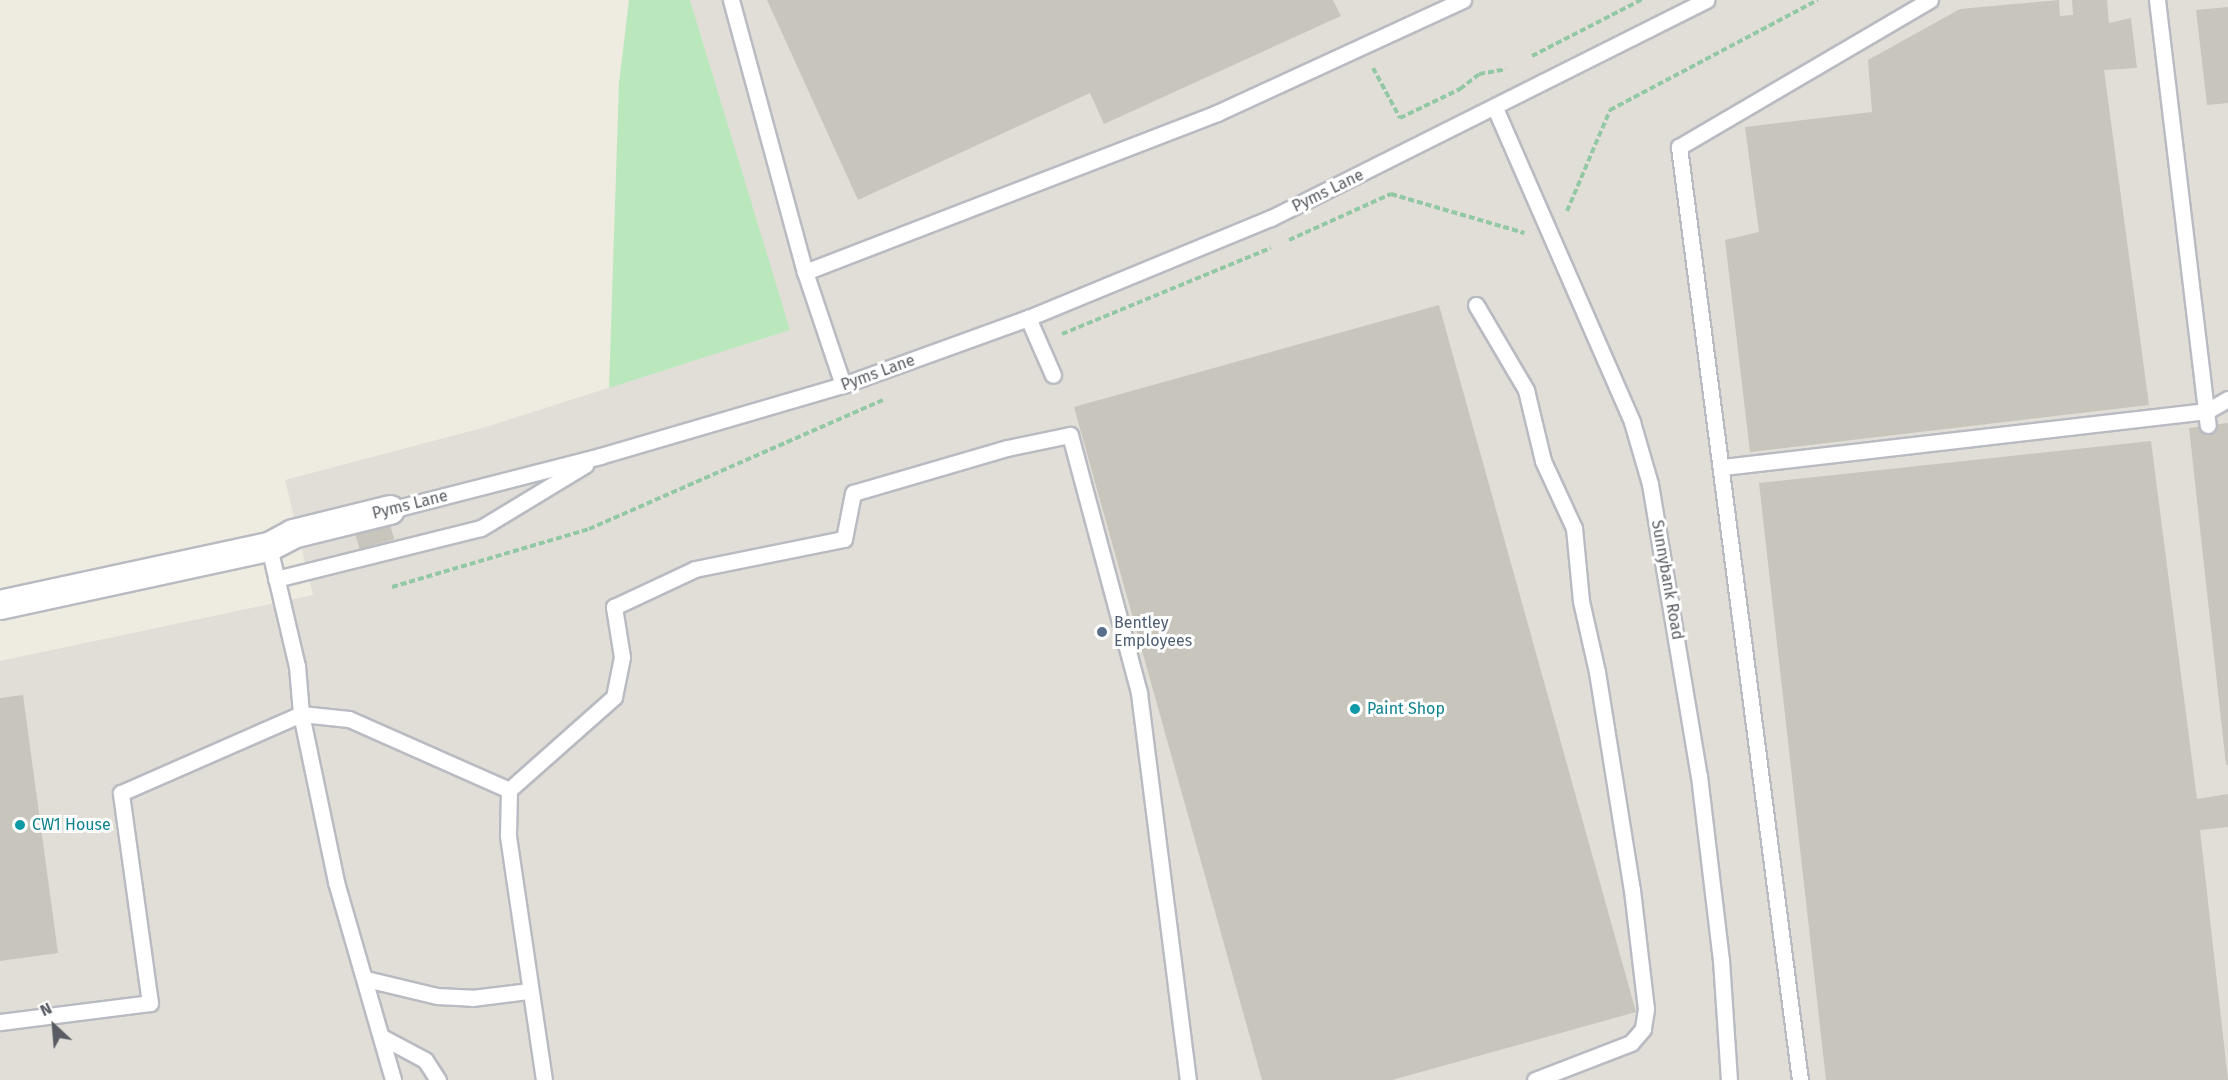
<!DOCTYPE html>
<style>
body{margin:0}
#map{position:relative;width:2228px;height:1080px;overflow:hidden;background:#eeebe0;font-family:"Fira Sans",sans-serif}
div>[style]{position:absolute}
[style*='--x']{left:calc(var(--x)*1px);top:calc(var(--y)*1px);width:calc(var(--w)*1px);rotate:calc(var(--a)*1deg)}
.industrial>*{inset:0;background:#e1ded8}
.green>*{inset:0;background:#bae8bc}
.building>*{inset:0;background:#c8c5bd;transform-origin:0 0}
.path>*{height:4px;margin-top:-2px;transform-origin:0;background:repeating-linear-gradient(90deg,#93c8a4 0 6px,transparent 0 9px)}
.roads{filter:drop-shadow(2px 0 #b8bbc1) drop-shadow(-2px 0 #b8bbc1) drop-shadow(0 2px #b8bbc1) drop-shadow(0 -2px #b8bbc1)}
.service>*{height:15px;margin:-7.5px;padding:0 7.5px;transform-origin:7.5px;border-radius:7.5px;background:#fff}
.minor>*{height:28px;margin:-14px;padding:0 14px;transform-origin:14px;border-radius:14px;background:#fff}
.dots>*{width:16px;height:16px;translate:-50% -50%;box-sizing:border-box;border:3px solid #fff;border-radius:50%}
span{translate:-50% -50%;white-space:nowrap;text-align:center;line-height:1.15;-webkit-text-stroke:6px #fff;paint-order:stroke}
.street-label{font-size:16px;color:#595d63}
.service-label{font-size:16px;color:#4e5e75}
.left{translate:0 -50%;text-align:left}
.culture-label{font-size:16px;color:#0d838f}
.north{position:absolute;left:24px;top:996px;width:60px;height:60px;-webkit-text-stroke:4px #fff;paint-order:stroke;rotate:334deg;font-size:16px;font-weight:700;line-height:24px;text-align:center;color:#595d63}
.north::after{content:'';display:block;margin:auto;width:21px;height:27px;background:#595d63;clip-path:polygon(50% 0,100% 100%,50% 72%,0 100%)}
</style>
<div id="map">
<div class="industrial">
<div style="clip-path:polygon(690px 0,2228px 0,2228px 1080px,0 1080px,0 661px,313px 595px,285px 480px,486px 427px,789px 330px)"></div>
</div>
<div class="green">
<div style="clip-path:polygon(629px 0,690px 0,790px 330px,609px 388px,619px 83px)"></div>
</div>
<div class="building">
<div style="clip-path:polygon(767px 0,1333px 0,1341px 16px,1104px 124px,1090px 93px,858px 200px)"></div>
<div style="clip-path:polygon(2059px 0,2060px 16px,2073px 15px,2072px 0,2107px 0,2109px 23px,2131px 18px,2137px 68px,2104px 70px,2149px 405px,1750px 452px,1725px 240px,1759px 232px,1745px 127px,1872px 112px,1868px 60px,1960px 9px)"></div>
<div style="clip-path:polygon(2228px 7px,2228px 103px,2207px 105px,2196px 10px)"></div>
<div style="clip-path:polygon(1439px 305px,1636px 1012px,1392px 1080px,1262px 1080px,1074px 407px)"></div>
<div style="clip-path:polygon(2228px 423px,2228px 765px,2226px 765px,2189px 428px)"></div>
<div style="clip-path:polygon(2151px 441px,2197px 799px,2228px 794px,2228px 827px,2200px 830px,2228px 1080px,1826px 1080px,1759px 483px)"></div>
<div style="left:389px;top:521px;width:19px;height:36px;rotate:74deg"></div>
<div style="clip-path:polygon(23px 695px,58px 953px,0 961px,0 698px)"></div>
</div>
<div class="path">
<div style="--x:1532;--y:56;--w:123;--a:-27.2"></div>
<div style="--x:1373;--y:68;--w:57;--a:61.6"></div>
<div style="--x:1400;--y:118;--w:67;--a:-25.8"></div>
<div style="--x:1460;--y:89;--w:24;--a:-38"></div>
<div style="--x:1479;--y:74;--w:27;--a:-10"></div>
<div style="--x:1567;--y:211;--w:110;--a:-66.9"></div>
<div style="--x:1610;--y:110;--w:235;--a:-27.9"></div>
<div style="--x:1289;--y:240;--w:112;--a:-24.3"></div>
<div style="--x:1391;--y:194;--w:139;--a:16.3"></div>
<div style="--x:1062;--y:334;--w:226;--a:-22.4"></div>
<div style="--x:392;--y:587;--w:205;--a:-16.4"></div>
<div style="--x:589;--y:529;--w:321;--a:-23.7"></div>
</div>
<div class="roads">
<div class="service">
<div style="--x:731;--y:0;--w:282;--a:74.8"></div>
<div style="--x:805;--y:272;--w:119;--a:71.4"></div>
<div style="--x:2157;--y:0;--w:428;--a:83.2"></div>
<div style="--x:1495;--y:108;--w:343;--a:66.4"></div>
<div style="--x:1632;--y:422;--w:65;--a:73.8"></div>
<div style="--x:1650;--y:484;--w:296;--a:80.5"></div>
<div style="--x:1699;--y:776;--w:185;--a:83.2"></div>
<div style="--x:1721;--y:960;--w:120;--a:86.2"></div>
<div style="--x:805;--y:272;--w:442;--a:-21.1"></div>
<div style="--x:1217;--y:113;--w:271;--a:-24.7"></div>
<div style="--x:1476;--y:305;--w:99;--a:59.5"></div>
<div style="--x:1526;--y:390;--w:73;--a:76.5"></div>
<div style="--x:1543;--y:461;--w:74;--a:65.2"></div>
<div style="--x:1574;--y:528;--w:73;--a:84.5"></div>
<div style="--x:1581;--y:601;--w:73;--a:77.3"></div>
<div style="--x:1597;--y:672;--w:221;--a:80.9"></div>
<div style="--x:1632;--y:890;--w:120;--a:83.3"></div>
<div style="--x:1646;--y:1009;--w:20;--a:99"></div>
<div style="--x:1643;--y:1029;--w:18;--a:131"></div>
<div style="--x:1631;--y:1043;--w:103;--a:158.9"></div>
<div style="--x:1028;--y:318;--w:62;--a:66.3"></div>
<div style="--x:1723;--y:467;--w:487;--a:-6.6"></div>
<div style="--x:2207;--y:411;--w:24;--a:-30"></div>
<div style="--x:390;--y:510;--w:217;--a:-14.4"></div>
<div style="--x:600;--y:456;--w:253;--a:-16.3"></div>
<div style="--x:843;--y:385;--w:197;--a:-19.9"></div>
<div style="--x:1028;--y:318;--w:263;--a:-22.4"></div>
<div style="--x:1271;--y:218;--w:487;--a:-26.6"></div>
<div style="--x:269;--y:547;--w:122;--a:76.8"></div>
<div style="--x:297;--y:666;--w:48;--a:85.2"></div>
<div style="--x:301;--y:714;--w:172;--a:78.2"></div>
<div style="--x:336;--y:882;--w:206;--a:73.9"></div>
<div style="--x:276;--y:579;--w:211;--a:-14"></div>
<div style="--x:481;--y:528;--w:122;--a:-31.2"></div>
<div style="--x:366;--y:979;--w:73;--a:13.5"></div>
<div style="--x:437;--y:996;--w:35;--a:3"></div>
<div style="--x:472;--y:998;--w:56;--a:-7.1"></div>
<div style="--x:0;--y:1022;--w:151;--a:-7.2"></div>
<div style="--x:150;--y:1003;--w:212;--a:-97.9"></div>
<div style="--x:121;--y:793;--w:197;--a:-23.7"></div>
<div style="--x:301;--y:714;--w:48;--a:5.9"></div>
<div style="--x:349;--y:719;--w:175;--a:23.9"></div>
<div style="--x:382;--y:1037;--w:49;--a:28.1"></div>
<div style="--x:425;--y:1060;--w:24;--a:57"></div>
<div style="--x:544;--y:1080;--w:248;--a:-98.4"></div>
<div style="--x:508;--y:835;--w:45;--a:-88.7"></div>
<div style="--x:509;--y:790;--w:140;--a:-41.5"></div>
<div style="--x:614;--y:697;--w:41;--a:-78.7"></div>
<div style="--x:622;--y:657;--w:51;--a:-99.1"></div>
<div style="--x:614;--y:607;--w:89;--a:-25.1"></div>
<div style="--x:695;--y:569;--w:152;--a:-11.4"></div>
<div style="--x:844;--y:539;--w:47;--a:-78.9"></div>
<div style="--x:853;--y:493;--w:160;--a:-16.3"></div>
<div style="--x:1007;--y:448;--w:64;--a:-11.7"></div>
<div style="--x:1070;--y:435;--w:267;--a:75"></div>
<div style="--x:1139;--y:693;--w:390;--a:82.8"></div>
<div style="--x:1800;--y:1080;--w:941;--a:-97.39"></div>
<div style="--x:1679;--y:147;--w:291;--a:-30.4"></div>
</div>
<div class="minor">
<div style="--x:0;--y:605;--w:275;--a:-12.2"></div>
<div style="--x:269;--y:547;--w:27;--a:-28"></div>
<div style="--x:293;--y:534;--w:100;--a:-13.9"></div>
</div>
</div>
<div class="dots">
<div style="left:1102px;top:632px;background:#5c6f8a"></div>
<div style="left:1355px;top:709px;background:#0f9aa8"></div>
<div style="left:20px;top:825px;background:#0f9aa8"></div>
</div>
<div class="street-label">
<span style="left:1328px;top:191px;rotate:-26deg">Pyms Lane</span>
<span style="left:878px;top:373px;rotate:-20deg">Pyms Lane</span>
<span style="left:410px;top:505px;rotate:-14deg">Pyms Lane</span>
<span style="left:1667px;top:580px;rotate:80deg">Sunnybank Road</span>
</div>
<div class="service-label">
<span class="left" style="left:1114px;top:632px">Bentley<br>Employees</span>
</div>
<div class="culture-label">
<span class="left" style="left:1367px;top:709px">Paint Shop</span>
<span class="left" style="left:32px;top:825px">CW1 House</span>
</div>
<div class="north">N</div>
</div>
